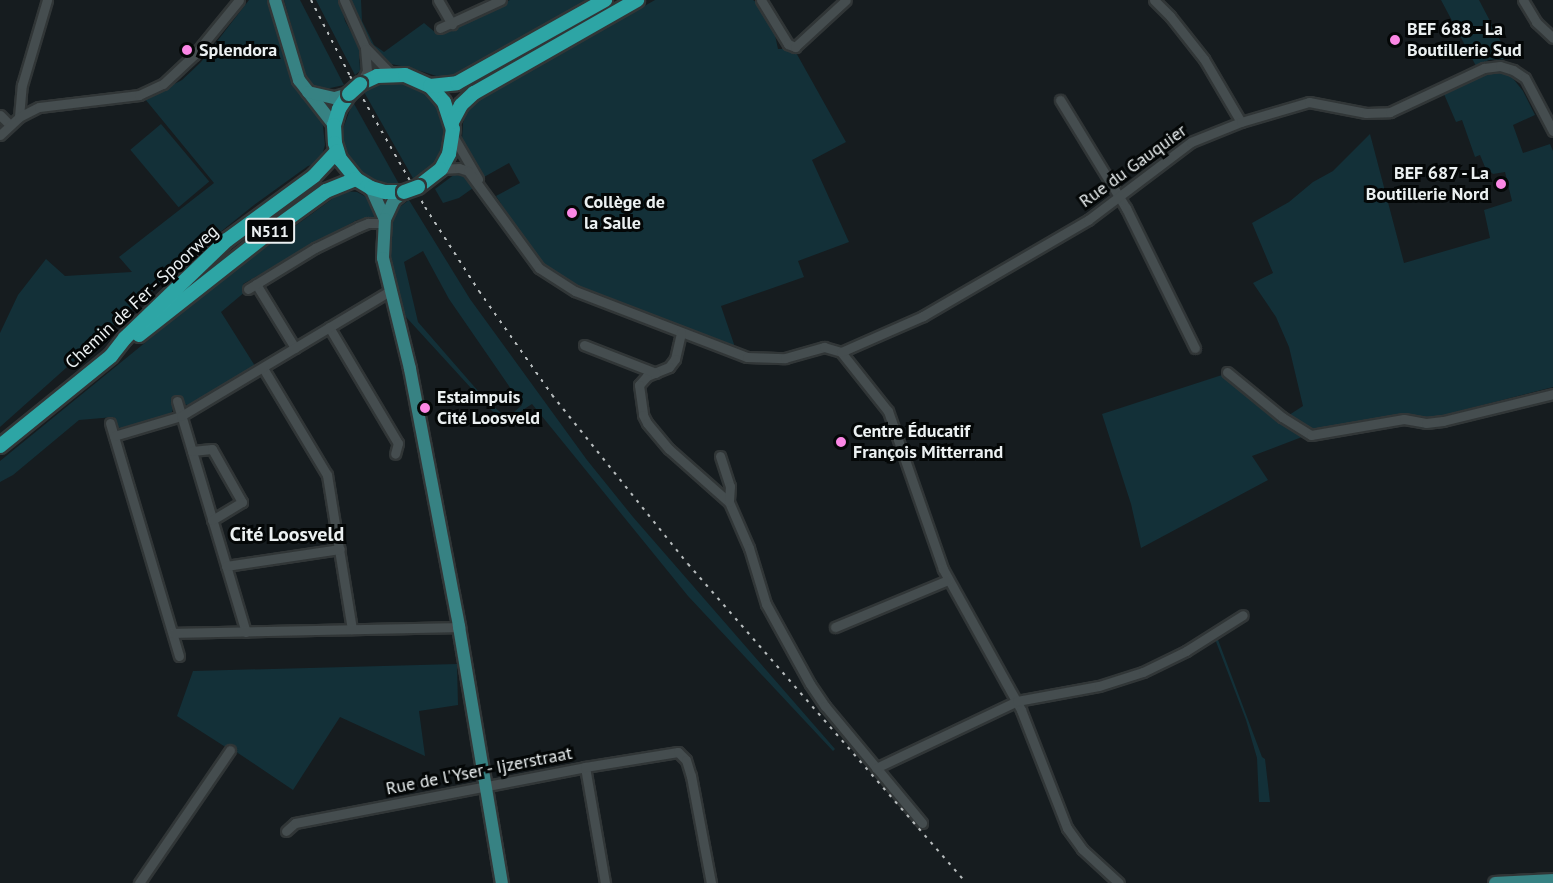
<!DOCTYPE html>
<meta charset="utf-8">
<style>
body{margin:0}
#map{position:relative;width:1553px;height:883px;overflow:hidden;background:#161c1f;font-family:"PT Sans",sans-serif}
div>[style]{position:absolute}
[style*='--x']{left:calc(var(--x)*1px);top:calc(var(--y)*1px);width:calc(var(--w)*1px);rotate:calc(var(--a)*1deg)}
.green>*{inset:0;background:#133038;transform-origin:0 0}
.roads{filter:drop-shadow(2px 0 #313637) drop-shadow(-2px 0 #313637) drop-shadow(0 2px #313637) drop-shadow(0 -2px #313637)}
.minor>*{height:9px;margin:-4.5px;padding:0 4.5px;transform-origin:4.5px;border-radius:4.5px;background:#454d4f}
.major>*{height:12px;margin:-6px;padding:0 6px;transform-origin:6px;border-radius:6px;background:#378283}
.highway>*{height:14px;margin:-7px;padding:0 7px;transform-origin:7px;border-radius:7px;background:#2da5a5}
.rail>*{height:2px;margin-top:-1px;transform-origin:0;background:repeating-linear-gradient(90deg,#b9bebf 0 3px,transparent 0 9px)}
.bridges{filter:drop-shadow(2px 0 #313637) drop-shadow(-2px 0 #313637) drop-shadow(0 2px #313637) drop-shadow(0 -2px #313637)}
.highway-bridge>*{height:14px;margin:-7px;padding:0 7px;transform-origin:7px;border-radius:7px;background:#2da5a5}
.dots>*{width:16px;height:16px;translate:-50% -50%;box-sizing:border-box;border:3px solid #040707;border-radius:50%}
span{translate:-50% -50%;white-space:nowrap;text-align:center;line-height:1.15;-webkit-text-stroke:6px #040707;paint-order:stroke}
.shield-label span{padding:2px 4px;background:#040707;border:2px solid;border-radius:4px;-webkit-text-stroke-width:0}
.shield-label{font-size:16px;color:#ebf0f1;font-weight:700}
.poi-label{font-size:18px;color:#ebf0f1;font-weight:700}
.left{translate:0 -50%;text-align:left}
.right{translate:-100% -50%;text-align:right}
.street-label{font-size:18px;color:#ebf0f1}
.neighbourhood-label{font-size:20px;color:#ebf0f1;font-weight:700}
</style>
<div id="map">
<div class="green">
<div style="clip-path:polygon(249px 0,267px 0,292px 80px,301px 96px,322px 117px,325px 145px,322px 155px,316px 164px,308px 166px,254px 205px,198px 250px,0 427px,0 333px,18px 295px,46px 259px,65px 276px,132px 272px,119px 257px,214px 183px,145px 99px,182px 80px,201px 62px)"></div>
<div style="clip-path:polygon(284px 0,300px 0,344px 85px,321px 90px,311px 85px,306px 78px)"></div>
<div style="clip-path:polygon(316px 0,340px 0,345px 21px,361px 50px,359px 52px,360px 71px,355px 75px)"></div>
<div style="clip-path:polygon(349px 0,361px 0,362px 21px,374px 45px,384px 52px,424px 23px,436px 33px,510px 0,589px 0,449px 80px,411px 68px,391px 64px,376px 56px,353px 15px)"></div>
<div style="clip-path:polygon(655px 0,753px 0,759px 4px,775px 35px,778px 49px,794px 49px,846px 142px,812px 160px,849px 242px,798px 261px,804px 277px,721px 306px,736px 350px,573px 285px,547px 268px,533px 253px,496px 196px,520px 183px,509px 163px,484px 177px,462px 139px,463px 123px,469px 104px,488px 91px,492px 91px)"></div>
<div style="clip-path:polygon(1441px 0,1479px 0,1510px 59px,1489px 60px,1476px 66px)"></div>
<div style="clip-path:polygon(1497px 71px,1511px 76px,1523px 91px,1535px 115px,1513px 125px,1523px 153px,1550px 144px,1553px 151px,1553px 387px,1428px 419px,1412px 415px,1312px 433px,1286px 417px,1303px 406px,1289px 347px,1276px 317px,1253px 283px,1273px 273px,1252px 223px,1289px 202px,1313px 182px,1333px 171px,1370px 134px,1404px 263px,1490px 238px,1484px 210px,1512px 201px,1505px 172px,1493px 174px,1485px 167px,1480px 155px,1475px 157px,1462px 120px,1456px 122px,1444px 94px,1482px 73px)"></div>
<div style="clip-path:polygon(400px 81px,413px 85px,434px 101px,440px 111px,445px 132px,444px 143px,437px 161px,414px 180px,364px 92px,380px 83px)"></div>
<div style="clip-path:polygon(353px 102px,399px 184px,382px 183px,371px 180px,351px 163px,345px 153px,342px 131px)"></div>
<div style="left:161px;top:124px;width:75px;height:40px;rotate:50deg"></div>
<div style="clip-path:polygon(455px 174px,468px 178px,473px 188px,459px 198px,443px 203px,435px 189px)"></div>
<div style="clip-path:polygon(343px 191px,357px 192px,370px 199px,377px 218px,357px 220px,243px 284px,246px 291px,221px 312px,255px 366px,188px 405px,184px 404px,182px 396px,171px 399px,174px 407px,171px 414px,120px 428px,116px 426px,114px 417px,79px 420px,13px 475px,0 482px,0 461px,228px 275px)"></div>
<div style="clip-path:polygon(evenodd,409px 200px,470px 299px,587px 460px,633px 517px,835px 749px,833px 751px,688px 596px,532px 404px,509px 419px,492px 411px,406px 317px,396px 291px,398px 290px,392px 269px,390px 244px,391px 228px,397px 209px,409px 200px,423px 251px,449px 299px,522px 405px,514px 412px,500px 412px,485px 399px,418px 322px,404px 262px,423px 251px)"></div>
<div style="clip-path:polygon(1222px 375px,1302px 437px,1252px 456px,1268px 480px,1141px 548px,1131px 504px,1102px 414px)"></div>
<div style="clip-path:polygon(1217px 637px,1262px 757px,1265px 759px,1270px 802px,1259px 802px,1257px 758px,1246px 720px,1215px 639px)"></div>
<div style="clip-path:polygon(457px 664px,458px 705px,419px 711px,425px 756px,340px 717px,293px 790px,235px 751px,227px 748px,177px 716px,193px 671px)"></div>
</div>
<div class="roads">
<div class="minor">
<div style="--x:344;--y:0;--w:51;--a:65.9"></div>
<div style="--x:365;--y:47;--w:37;--a:46"></div>
<div style="--x:438;--y:0;--w:28;--a:60"></div>
<div style="--x:761;--y:0;--w:52;--a:58.5"></div>
<div style="--x:788;--y:44;--w:8;--a:23"></div>
<div style="--x:795;--y:47;--w:69;--a:-42.7"></div>
<div style="--x:1154;--y:0;--w:23;--a:45"></div>
<div style="--x:1170;--y:16;--w:55;--a:51.7"></div>
<div style="--x:1204;--y:59;--w:73;--a:59.6"></div>
<div style="--x:1523;--y:0;--w:26;--a:59"></div>
<div style="--x:1536;--y:22;--w:23;--a:43"></div>
<div style="--x:440;--y:28;--w:67;--a:-24.7"></div>
<div style="--x:360;--y:84;--w:15;--a:-62"></div>
<div style="--x:367;--y:71;--w:22;--a:-95"></div>
<div style="--x:1060;--y:100;--w:127;--a:58.6"></div>
<div style="--x:1126;--y:208;--w:156;--a:63.8"></div>
<div style="--x:0;--y:115;--w:14;--a:45"></div>
<div style="--x:19;--y:117;--w:32;--a:-85"></div>
<div style="--x:22;--y:85;--w:89;--a:-73.6"></div>
<div style="--x:0;--y:135;--w:26;--a:-43"></div>
<div style="--x:19;--y:117;--w:22;--a:-27"></div>
<div style="--x:39;--y:107;--w:101;--a:-6.8"></div>
<div style="--x:139;--y:95;--w:26;--a:-25"></div>
<div style="--x:163;--y:84;--w:42;--a:-43.1"></div>
<div style="--x:194;--y:55;--w:71;--a:-50.7"></div>
<div style="--x:453;--y:136;--w:50;--a:59.8"></div>
<div style="--x:441;--y:169;--w:18;--a:-3"></div>
<div style="--x:459;--y:168;--w:9;--a:18"></div>
<div style="--x:468;--y:171;--w:120;--a:53.8"></div>
<div style="--x:539;--y:268;--w:43;--a:32.6"></div>
<div style="--x:575;--y:291;--w:184;--a:21"></div>
<div style="--x:747;--y:357;--w:38;--a:2"></div>
<div style="--x:785;--y:358;--w:41;--a:-15.8"></div>
<div style="--x:824;--y:347;--w:18;--a:16"></div>
<div style="--x:841;--y:352;--w:75;--a:51.5"></div>
<div style="--x:888;--y:411;--w:167;--a:70.8"></div>
<div style="--x:943;--y:569;--w:161;--a:61"></div>
<div style="--x:1021;--y:710;--w:127;--a:68.7"></div>
<div style="--x:1067;--y:828;--w:26;--a:54"></div>
<div style="--x:1082;--y:849;--w:50;--a:42.6"></div>
<div style="--x:256;--y:284;--w:75;--a:58.6"></div>
<div style="--x:248;--y:289;--w:79;--a:-31.5"></div>
<div style="--x:315;--y:248;--w:48;--a:-26"></div>
<div style="--x:358;--y:227;--w:11;--a:-22"></div>
<div style="--x:368;--y:223;--w:16;--a:0"></div>
<div style="--x:329;--y:327;--w:135;--a:59.3"></div>
<div style="--x:398;--y:443;--w:11;--a:105"></div>
<div style="--x:681;--y:333;--w:27;--a:103"></div>
<div style="--x:675;--y:359;--w:10;--a:127"></div>
<div style="--x:669;--y:367;--w:24;--a:158"></div>
<div style="--x:647;--y:376;--w:12;--a:132"></div>
<div style="--x:639;--y:385;--w:30;--a:82"></div>
<div style="--x:643;--y:415;--w:9;--a:63"></div>
<div style="--x:647;--y:423;--w:34;--a:50"></div>
<div style="--x:669;--y:449;--w:80;--a:41.5"></div>
<div style="--x:729;--y:502;--w:50;--a:66.5"></div>
<div style="--x:749;--y:548;--w:59;--a:73.1"></div>
<div style="--x:766;--y:604;--w:91;--a:61.2"></div>
<div style="--x:810;--y:684;--w:27;--a:56"></div>
<div style="--x:825;--y:706;--w:152;--a:50.3"></div>
<div style="--x:584;--y:345;--w:77;--a:21.3"></div>
<div style="--x:841;--y:352;--w:90;--a:-23.7"></div>
<div style="--x:923;--y:316;--w:191;--a:-30.2"></div>
<div style="--x:1088;--y:220;--w:129;--a:-37.1"></div>
<div style="--x:1191;--y:142;--w:54;--a:-21.8"></div>
<div style="--x:1241;--y:122;--w:71;--a:-16.4"></div>
<div style="--x:1309;--y:102;--w:58;--a:10.9"></div>
<div style="--x:1366;--y:113;--w:24;--a:-2"></div>
<div style="--x:1390;--y:112;--w:104;--a:-25.1"></div>
<div style="--x:1484;--y:68;--w:16;--a:-7"></div>
<div style="--x:1500;--y:66;--w:14;--a:17"></div>
<div style="--x:1513;--y:70;--w:14;--a:34"></div>
<div style="--x:1525;--y:78;--w:60;--a:62.2"></div>
<div style="--x:263;--y:368;--w:125;--a:59.1"></div>
<div style="--x:327;--y:475;--w:156;--a:80.8"></div>
<div style="--x:1227;--y:372;--w:71;--a:39.3"></div>
<div style="--x:1282;--y:417;--w:34;--a:32"></div>
<div style="--x:1311;--y:435;--w:94;--a:-9.8"></div>
<div style="--x:1404;--y:419;--w:22;--a:10"></div>
<div style="--x:1426;--y:423;--w:17;--a:-7"></div>
<div style="--x:1443;--y:421;--w:113;--a:-13.8"></div>
<div style="--x:177;--y:401;--w:241;--a:73.4"></div>
<div style="--x:110;--y:423;--w:243;--a:73.5"></div>
<div style="--x:114;--y:436;--w:70;--a:-16.6"></div>
<div style="--x:181;--y:416;--w:244;--a:-30.9"></div>
<div style="--x:192;--y:451;--w:20;--a:-6"></div>
<div style="--x:212;--y:449;--w:61;--a:60.5"></div>
<div style="--x:242;--y:502;--w:35;--a:149"></div>
<div style="--x:720;--y:456;--w:32;--a:72"></div>
<div style="--x:730;--y:486;--w:16;--a:94"></div>
<div style="--x:226;--y:566;--w:115;--a:-8.5"></div>
<div style="--x:835;--y:627;--w:122;--a:-22.6"></div>
<div style="--x:173;--y:633;--w:286;--a:-1.2"></div>
<div style="--x:585;--y:767;--w:118;--a:80.2"></div>
<div style="--x:876;--y:768;--w:156;--a:-25.4"></div>
<div style="--x:1017;--y:701;--w:83;--a:-10.4"></div>
<div style="--x:1099;--y:686;--w:46;--a:-17.7"></div>
<div style="--x:1143;--y:672;--w:48;--a:-26"></div>
<div style="--x:1186;--y:651;--w:67;--a:-32.3"></div>
<div style="--x:286;--y:831;--w:12;--a:-42"></div>
<div style="--x:295;--y:823;--w:295;--a:-10.9"></div>
<div style="--x:585;--y:767;--w:94;--a:-9.2"></div>
<div style="--x:678;--y:752;--w:11;--a:45"></div>
<div style="--x:686;--y:760;--w:17;--a:73"></div>
<div style="--x:691;--y:776;--w:109;--a:79.4"></div>
<div style="--x:139;--y:883;--w:161;--a:-55.6"></div>
</div>
<div class="major">
<div style="--x:275;--y:0;--w:84;--a:73.3"></div>
<div style="--x:299;--y:80;--w:57;--a:52.1"></div>
<div style="--x:308;--y:92;--w:28;--a:13"></div>
<div style="--x:335;--y:98;--w:15;--a:-16"></div>
<div style="--x:371;--y:188;--w:34;--a:66"></div>
<div style="--x:404;--y:192;--w:13;--a:141"></div>
<div style="--x:394;--y:200;--w:21;--a:115"></div>
<div style="--x:385;--y:219;--w:39;--a:93"></div>
<div style="--x:383;--y:258;--w:114;--a:76.3"></div>
<div style="--x:410;--y:369;--w:263;--a:79.2"></div>
<div style="--x:459;--y:627;--w:260;--a:80.5"></div>
<div style="--x:1495;--y:883;--w:58;--a:-3"></div>
</div>
<div class="highway">
<div style="--x:360;--y:84;--w:19;--a:-25"></div>
<div style="--x:377;--y:76;--w:28;--a:-2"></div>
<div style="--x:405;--y:75;--w:27;--a:24"></div>
<div style="--x:430;--y:86;--w:21;--a:49"></div>
<div style="--x:444;--y:102;--w:28;--a:72"></div>
<div style="--x:453;--y:129;--w:25;--a:99"></div>
<div style="--x:449;--y:154;--w:17;--a:118"></div>
<div style="--x:441;--y:169;--w:29;--a:142"></div>
<div style="--x:430;--y:86;--w:27;--a:-6"></div>
<div style="--x:457;--y:83;--w:170;--a:-29.3"></div>
<div style="--x:349;--y:94;--w:18;--a:124"></div>
<div style="--x:339;--y:109;--w:17;--a:107"></div>
<div style="--x:334;--y:125;--w:18;--a:87"></div>
<div style="--x:335;--y:143;--w:17;--a:73"></div>
<div style="--x:340;--y:159;--w:26;--a:51"></div>
<div style="--x:356;--y:179;--w:17;--a:31"></div>
<div style="--x:371;--y:188;--w:15;--a:16"></div>
<div style="--x:385;--y:192;--w:19;--a:0"></div>
<div style="--x:452;--y:122;--w:19;--a:-62"></div>
<div style="--x:461;--y:105;--w:18;--a:-43"></div>
<div style="--x:474;--y:93;--w:188;--a:-29.7"></div>
<div style="--x:139;--y:335;--w:173;--a:-38.2"></div>
<div style="--x:275;--y:228;--w:63;--a:-36"></div>
<div style="--x:326;--y:191;--w:32;--a:-22"></div>
<div style="--x:0;--y:446;--w:143;--a:-39"></div>
<div style="--x:111;--y:356;--w:23;--a:-52"></div>
<div style="--x:125;--y:338;--w:141;--a:-43.9"></div>
<div style="--x:227;--y:240;--w:108;--a:-36.3"></div>
<div style="--x:314;--y:176;--w:34;--a:-47"></div>
</div>
</div>
<div class="rail">
<div style="--x:311;--y:0;--w:85;--a:62.8"></div>
<div style="--x:350;--y:76;--w:151;--a:60.2"></div>
<div style="--x:425;--y:207;--w:100;--a:57.3"></div>
<div style="--x:479;--y:291;--w:127;--a:54.9"></div>
<div style="--x:552;--y:395;--w:217;--a:51.2"></div>
<div style="--x:688;--y:564;--w:423;--a:48.9"></div>
</div>
<div class="bridges">
<div class="highway-bridge">
<div style="--x:349;--y:94;--w:15;--a:-42"></div>
<div style="--x:404;--y:192;--w:15;--a:-20"></div>
</div>
</div>
<div class="dots">
<div style="left:1395px;top:40px;background:#fb87e5"></div>
<div style="left:187px;top:50px;background:#fb87e5"></div>
<div style="left:1501px;top:184px;background:#fb87e5"></div>
<div style="left:572px;top:213px;background:#fb87e5"></div>
<div style="left:425px;top:408px;background:#fb87e5"></div>
<div style="left:841px;top:442px;background:#fb87e5"></div>
</div>
<div class="shield-label">
<span style="left:270px;top:231px">N511</span>
</div>
<div class="poi-label">
<span class="left" style="left:1407px;top:40px">BEF 688 - La<br>Boutillerie Sud</span>
<span class="left" style="left:199px;top:50px">Splendora</span>
<span class="right" style="left:1489px;top:184px">BEF 687 - La<br>Boutillerie Nord</span>
<span class="left" style="left:584px;top:213px">Collège de<br>la Salle</span>
<span class="left" style="left:437px;top:408px">Estaimpuis<br>Cité Loosveld</span>
<span class="left" style="left:853px;top:442px">Centre Éducatif<br>François Mitterrand</span>
</div>
<div class="street-label">
<span style="left:1133px;top:166px;rotate:-36deg">Rue du Gauquier</span>
<span style="left:142px;top:297px;rotate:-43deg">Chemin de Fer - Spoorweg</span>
<span style="left:479px;top:771px;rotate:-11deg">Rue de l'Yser - Ijzerstraat</span>
</div>
<div class="neighbourhood-label">
<span style="left:287px;top:534px">Cité Loosveld</span>
</div>
</div>
